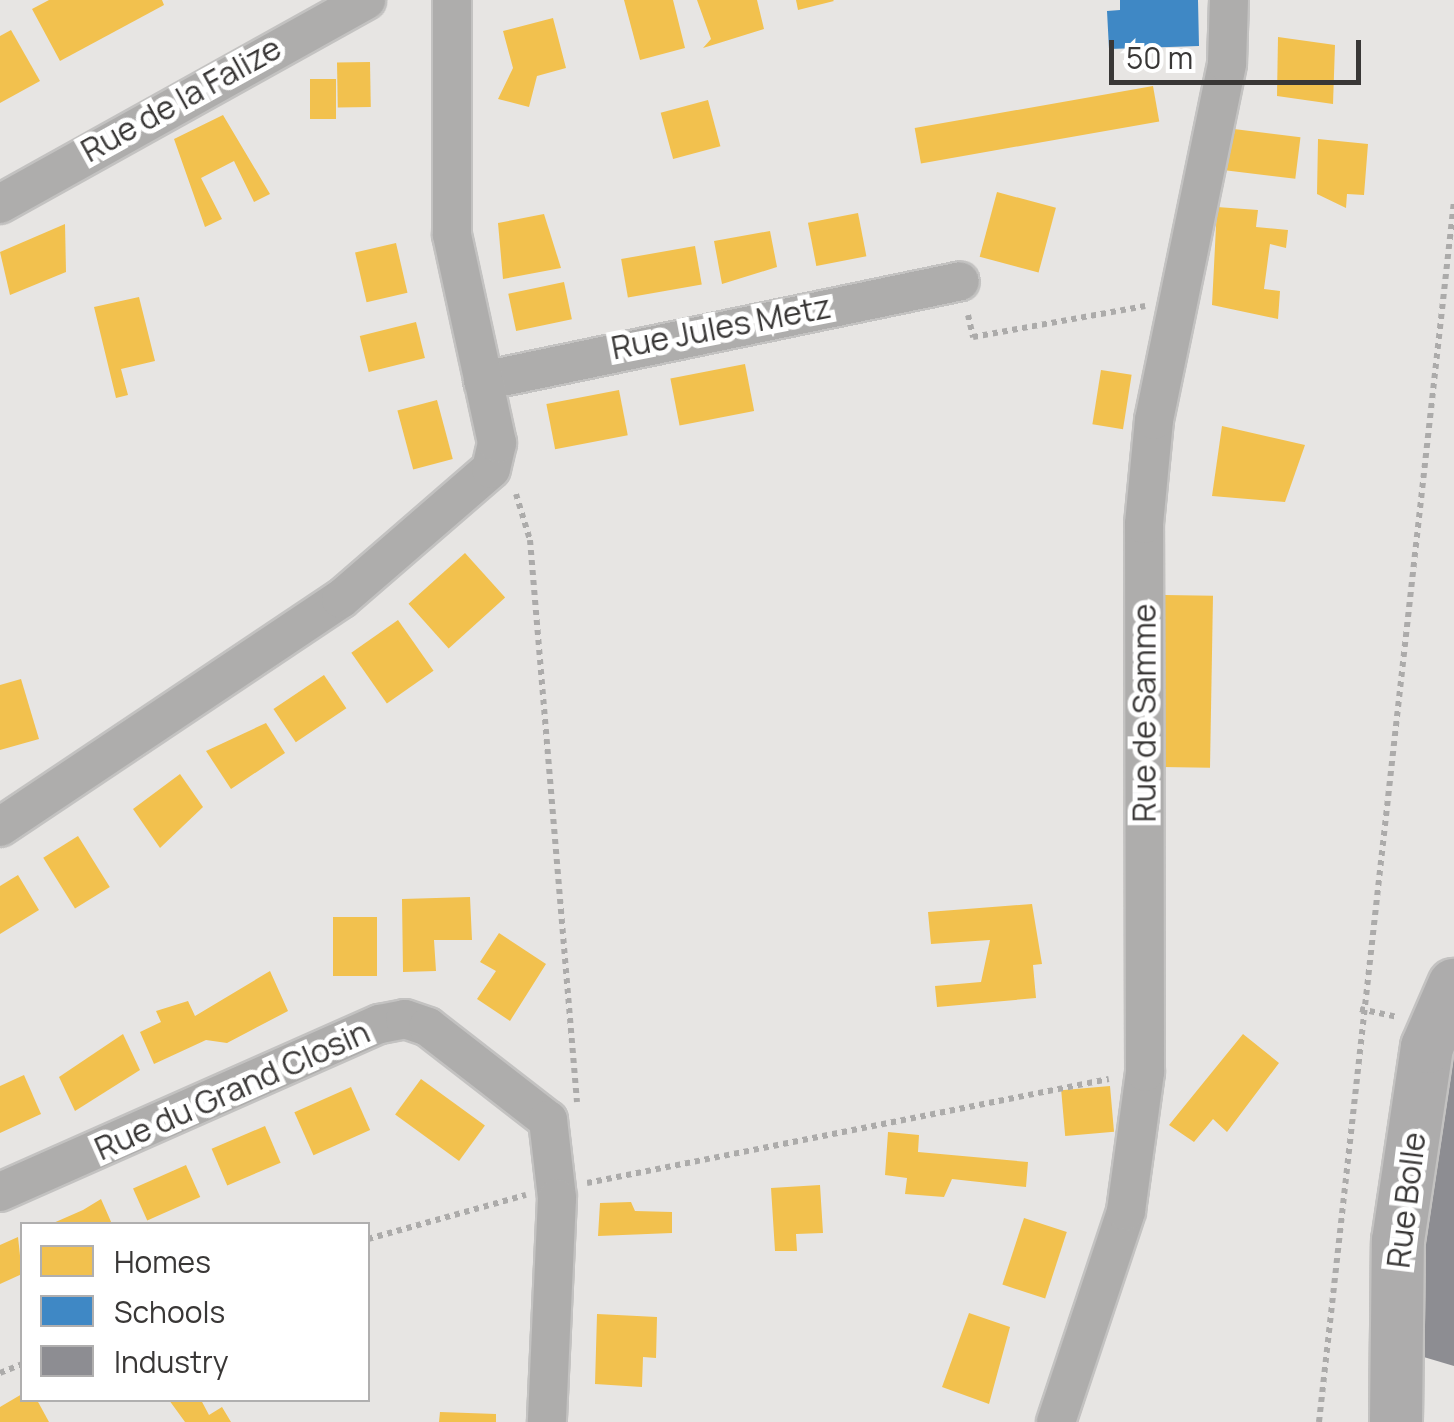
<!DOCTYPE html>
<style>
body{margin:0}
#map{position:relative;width:1454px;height:1422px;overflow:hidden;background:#e7e5e3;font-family:Manrope,sans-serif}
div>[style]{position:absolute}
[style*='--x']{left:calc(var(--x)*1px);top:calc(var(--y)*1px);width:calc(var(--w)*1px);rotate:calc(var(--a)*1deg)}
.homes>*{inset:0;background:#f2c14e;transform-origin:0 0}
.schools>*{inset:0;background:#3f88c5}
.industry>*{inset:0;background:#8d8d92}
.path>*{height:6px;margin-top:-3px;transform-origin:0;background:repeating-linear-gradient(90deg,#acabaa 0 5px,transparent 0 10px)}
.roads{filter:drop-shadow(2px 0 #c3c2c1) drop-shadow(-2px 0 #c3c2c1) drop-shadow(0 2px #c3c2c1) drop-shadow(0 -2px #c3c2c1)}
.street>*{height:38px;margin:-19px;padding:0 19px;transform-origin:19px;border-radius:19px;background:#aeadac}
.secondary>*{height:52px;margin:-26px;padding:0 26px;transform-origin:26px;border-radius:26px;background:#adacac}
span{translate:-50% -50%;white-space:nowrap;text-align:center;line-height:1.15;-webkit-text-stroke:10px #fff;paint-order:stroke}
.street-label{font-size:32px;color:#393736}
.legend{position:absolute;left:20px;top:1222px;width:350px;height:180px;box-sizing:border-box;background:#fff;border:2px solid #b0afaf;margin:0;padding:12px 18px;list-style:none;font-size:30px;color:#393736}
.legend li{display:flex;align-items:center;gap:20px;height:50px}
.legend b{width:50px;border:2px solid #b0afaf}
.scale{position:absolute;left:1109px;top:40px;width:252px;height:45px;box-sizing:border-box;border:5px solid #393736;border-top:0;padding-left:12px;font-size:30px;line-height:35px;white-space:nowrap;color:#393736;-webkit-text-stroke:8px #fff;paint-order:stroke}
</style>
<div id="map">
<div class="homes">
<div style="clip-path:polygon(49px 0,162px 0,164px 5px,60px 61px,32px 9px)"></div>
<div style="clip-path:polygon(624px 0,673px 0,685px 48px,640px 60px)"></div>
<div style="clip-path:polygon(697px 0,757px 0,764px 29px,703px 48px,711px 39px)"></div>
<div style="clip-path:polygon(796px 0,833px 0,834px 1px,798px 10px)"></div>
<div style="clip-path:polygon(553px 18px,566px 68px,537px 76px,529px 107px,498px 99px,513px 68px,503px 31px)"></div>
<div style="clip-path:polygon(11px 30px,40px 81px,0 103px,0 36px)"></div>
<div style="clip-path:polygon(1278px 37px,1335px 45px,1333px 104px,1277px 96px)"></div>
<div style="left:370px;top:62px;width:45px;height:33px;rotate:89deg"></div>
<div style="left:336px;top:79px;width:40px;height:26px;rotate:90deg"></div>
<div style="left:1153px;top:86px;width:36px;height:242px;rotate:80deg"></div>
<div style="left:708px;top:100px;width:48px;height:49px;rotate:75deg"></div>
<div style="clip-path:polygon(223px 115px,270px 194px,254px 202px,234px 161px,201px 178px,222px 219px,205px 227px,174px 139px)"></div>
<div style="left:1226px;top:128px;width:75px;height:42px;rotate:7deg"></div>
<div style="clip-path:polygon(1318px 139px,1368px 144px,1364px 195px,1347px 194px,1346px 208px,1317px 194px)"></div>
<div style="left:997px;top:192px;width:61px;height:67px;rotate:15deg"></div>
<div style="clip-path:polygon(1217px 207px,1258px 210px,1256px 227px,1288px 230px,1286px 248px,1270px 244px,1264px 289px,1280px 291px,1278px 319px,1212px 305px)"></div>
<div style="left:858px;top:213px;width:44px;height:51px;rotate:79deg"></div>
<div style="clip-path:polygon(544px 214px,561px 268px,503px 279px,498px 223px)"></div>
<div style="clip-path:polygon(65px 224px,66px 272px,10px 295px,0 252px)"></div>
<div style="clip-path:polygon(770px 231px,777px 267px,722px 284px,714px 241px)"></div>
<div style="left:396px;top:243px;width:51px;height:42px;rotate:77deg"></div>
<div style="left:695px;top:246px;width:39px;height:75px;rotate:80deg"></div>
<div style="left:564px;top:282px;width:38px;height:57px;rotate:78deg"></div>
<div style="clip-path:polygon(139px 297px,155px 361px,121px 369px,128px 395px,116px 398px,94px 307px)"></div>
<div style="left:416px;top:322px;width:37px;height:58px;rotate:76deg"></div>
<div style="left:745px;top:364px;width:48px;height:76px;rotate:79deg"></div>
<div style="left:1101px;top:370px;width:31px;height:55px;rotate:9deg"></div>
<div style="left:619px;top:390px;width:46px;height:74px;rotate:79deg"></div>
<div style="left:437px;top:400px;width:61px;height:41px;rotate:75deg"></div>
<div style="clip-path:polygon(1222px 426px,1305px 445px,1285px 502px,1212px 496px)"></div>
<div style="left:465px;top:553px;width:60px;height:76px;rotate:48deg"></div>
<div style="left:1165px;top:595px;width:48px;height:172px;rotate:1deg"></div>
<div style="left:398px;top:620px;width:62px;height:57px;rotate:55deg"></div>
<div style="left:324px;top:675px;width:40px;height:61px;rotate:56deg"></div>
<div style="clip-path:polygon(21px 679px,39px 739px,0 750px,0 685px)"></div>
<div style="clip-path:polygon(266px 723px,285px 753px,231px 789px,206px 751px)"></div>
<div style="clip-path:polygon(180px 774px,203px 807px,160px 848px,133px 809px)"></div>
<div style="left:78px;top:836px;width:60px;height:41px;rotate:58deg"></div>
<div style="clip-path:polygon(18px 875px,39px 910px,0 934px,0 886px)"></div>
<div style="clip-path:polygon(470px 897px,472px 940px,434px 940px,436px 971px,403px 972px,402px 899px)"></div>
<div style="clip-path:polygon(1032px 904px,1042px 964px,1033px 965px,1036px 998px,937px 1007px,935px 986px,981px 982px,990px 940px,931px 944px,928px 912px)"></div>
<div style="left:333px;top:917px;width:44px;height:59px"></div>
<div style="clip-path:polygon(499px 933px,546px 964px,510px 1021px,477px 999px,496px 971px,480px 962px)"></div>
<div style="clip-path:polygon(270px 971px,288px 1011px,227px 1043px,206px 1040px,154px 1064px,140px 1032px,161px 1022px,156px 1011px,188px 1001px,195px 1016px)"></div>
<div style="clip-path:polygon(123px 1034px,140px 1070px,75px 1111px,59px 1077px)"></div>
<div style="clip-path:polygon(1243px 1034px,1279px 1063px,1227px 1132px,1213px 1119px,1194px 1142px,1169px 1125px)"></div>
<div style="clip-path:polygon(24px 1075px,41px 1114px,0 1133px,0 1086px)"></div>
<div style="left:421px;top:1079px;width:79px;height:44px;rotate:36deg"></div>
<div style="left:1110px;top:1086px;width:46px;height:49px;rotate:85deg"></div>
<div style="left:351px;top:1087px;width:47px;height:62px;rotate:66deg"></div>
<div style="left:265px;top:1126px;width:40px;height:58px;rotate:67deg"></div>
<div style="clip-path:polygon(888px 1132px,919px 1135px,918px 1152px,1028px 1162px,1026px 1187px,952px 1179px,944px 1197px,905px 1194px,907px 1178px,885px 1175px)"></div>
<div style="left:186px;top:1165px;width:35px;height:58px;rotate:66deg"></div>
<div style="clip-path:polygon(820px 1185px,823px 1233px,796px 1234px,797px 1251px,775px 1251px,771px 1188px)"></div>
<div style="clip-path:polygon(101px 1199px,112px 1224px,51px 1224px,83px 1210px)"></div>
<div style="clip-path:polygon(631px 1202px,635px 1211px,672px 1212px,672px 1233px,598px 1236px,600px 1203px)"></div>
<div style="left:1024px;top:1218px;width:45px;height:70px;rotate:18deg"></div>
<div style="clip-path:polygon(18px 1237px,22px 1274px,0 1284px,0 1245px)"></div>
<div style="clip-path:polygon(969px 1313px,1010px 1327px,989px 1404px,942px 1387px)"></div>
<div style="clip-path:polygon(597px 1314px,657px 1317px,656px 1358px,643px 1357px,642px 1387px,595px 1384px)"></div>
<div style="clip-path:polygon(22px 1394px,37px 1400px,49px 1422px,0 1422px,0 1407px)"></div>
<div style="clip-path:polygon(169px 1400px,201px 1400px,209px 1415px,222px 1407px,231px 1422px,185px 1422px)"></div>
<div style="clip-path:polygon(440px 1412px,496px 1414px,496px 1422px,439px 1422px)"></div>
</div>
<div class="schools">
<div style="clip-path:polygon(1120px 0,1198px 0,1199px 46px,1109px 49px,1107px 11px,1120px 10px)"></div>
</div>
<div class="industry">
<div style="clip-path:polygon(1454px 1035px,1454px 1366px,1417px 1355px,1409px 1273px)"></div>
</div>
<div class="path">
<div style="--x:968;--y:315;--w:23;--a:77"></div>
<div style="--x:973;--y:337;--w:175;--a:-10.2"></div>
<div style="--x:516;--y:494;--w:48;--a:73.1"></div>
<div style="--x:530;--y:540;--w:564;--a:85.22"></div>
<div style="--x:1360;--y:1009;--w:39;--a:12"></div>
<div style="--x:587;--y:1183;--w:532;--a:-11.27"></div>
<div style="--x:368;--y:1239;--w:164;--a:-15.6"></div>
<div style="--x:0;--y:1373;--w:24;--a:-22"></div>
<div style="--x:1319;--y:1422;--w:1227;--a:-83.69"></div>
</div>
<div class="roads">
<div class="street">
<div style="--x:0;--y:204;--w:419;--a:-29.1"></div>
<div style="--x:483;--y:381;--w:487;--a:-11.8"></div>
<div style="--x:0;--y:827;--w:410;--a:-33.8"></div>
<div style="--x:341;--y:599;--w:198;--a:-40.9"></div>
<div style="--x:491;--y:469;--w:27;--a:-77"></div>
<div style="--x:497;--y:443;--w:213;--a:-102.2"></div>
<div style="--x:452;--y:235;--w:235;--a:-90"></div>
<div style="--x:0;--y:1192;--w:415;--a:-23.9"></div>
<div style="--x:380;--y:1024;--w:25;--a:-11"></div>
<div style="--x:405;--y:1019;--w:24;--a:19"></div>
<div style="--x:428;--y:1027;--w:152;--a:37.8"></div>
<div style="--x:548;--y:1120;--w:79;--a:83.4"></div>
<div style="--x:557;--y:1198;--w:224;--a:92.6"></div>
<div style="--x:1056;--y:1422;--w:222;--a:-71.6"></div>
<div style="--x:1126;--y:1211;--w:140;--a:-82.2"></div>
<div style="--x:1145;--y:1072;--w:548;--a:-90.1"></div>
<div style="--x:1144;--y:524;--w:104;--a:-84.5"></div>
<div style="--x:1154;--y:420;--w:364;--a:-78.4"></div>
<div style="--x:1227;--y:63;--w:63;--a:-88.2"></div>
</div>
<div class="secondary">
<div style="--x:1396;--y:1422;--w:181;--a:-89.4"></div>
<div style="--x:1398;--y:1241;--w:196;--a:-81.5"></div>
<div style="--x:1427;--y:1047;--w:68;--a:-66.5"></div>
</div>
</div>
<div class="street-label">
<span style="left:181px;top:99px;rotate:-29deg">Rue de la Falize</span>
<span style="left:721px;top:327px;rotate:-11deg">Rue Jules Metz</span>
<span style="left:1144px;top:713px;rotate:-90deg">Rue de Samme</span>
<span style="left:232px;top:1090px;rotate:-24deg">Rue du Grand Closin</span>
<span style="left:1406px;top:1200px;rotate:-83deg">Rue Bolle</span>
</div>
<ul class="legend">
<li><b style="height:28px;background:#f2c14e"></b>Homes</li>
<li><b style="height:28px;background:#3f88c5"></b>Schools</li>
<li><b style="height:28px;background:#8d8d92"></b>Industry</li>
</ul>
<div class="scale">50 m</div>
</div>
